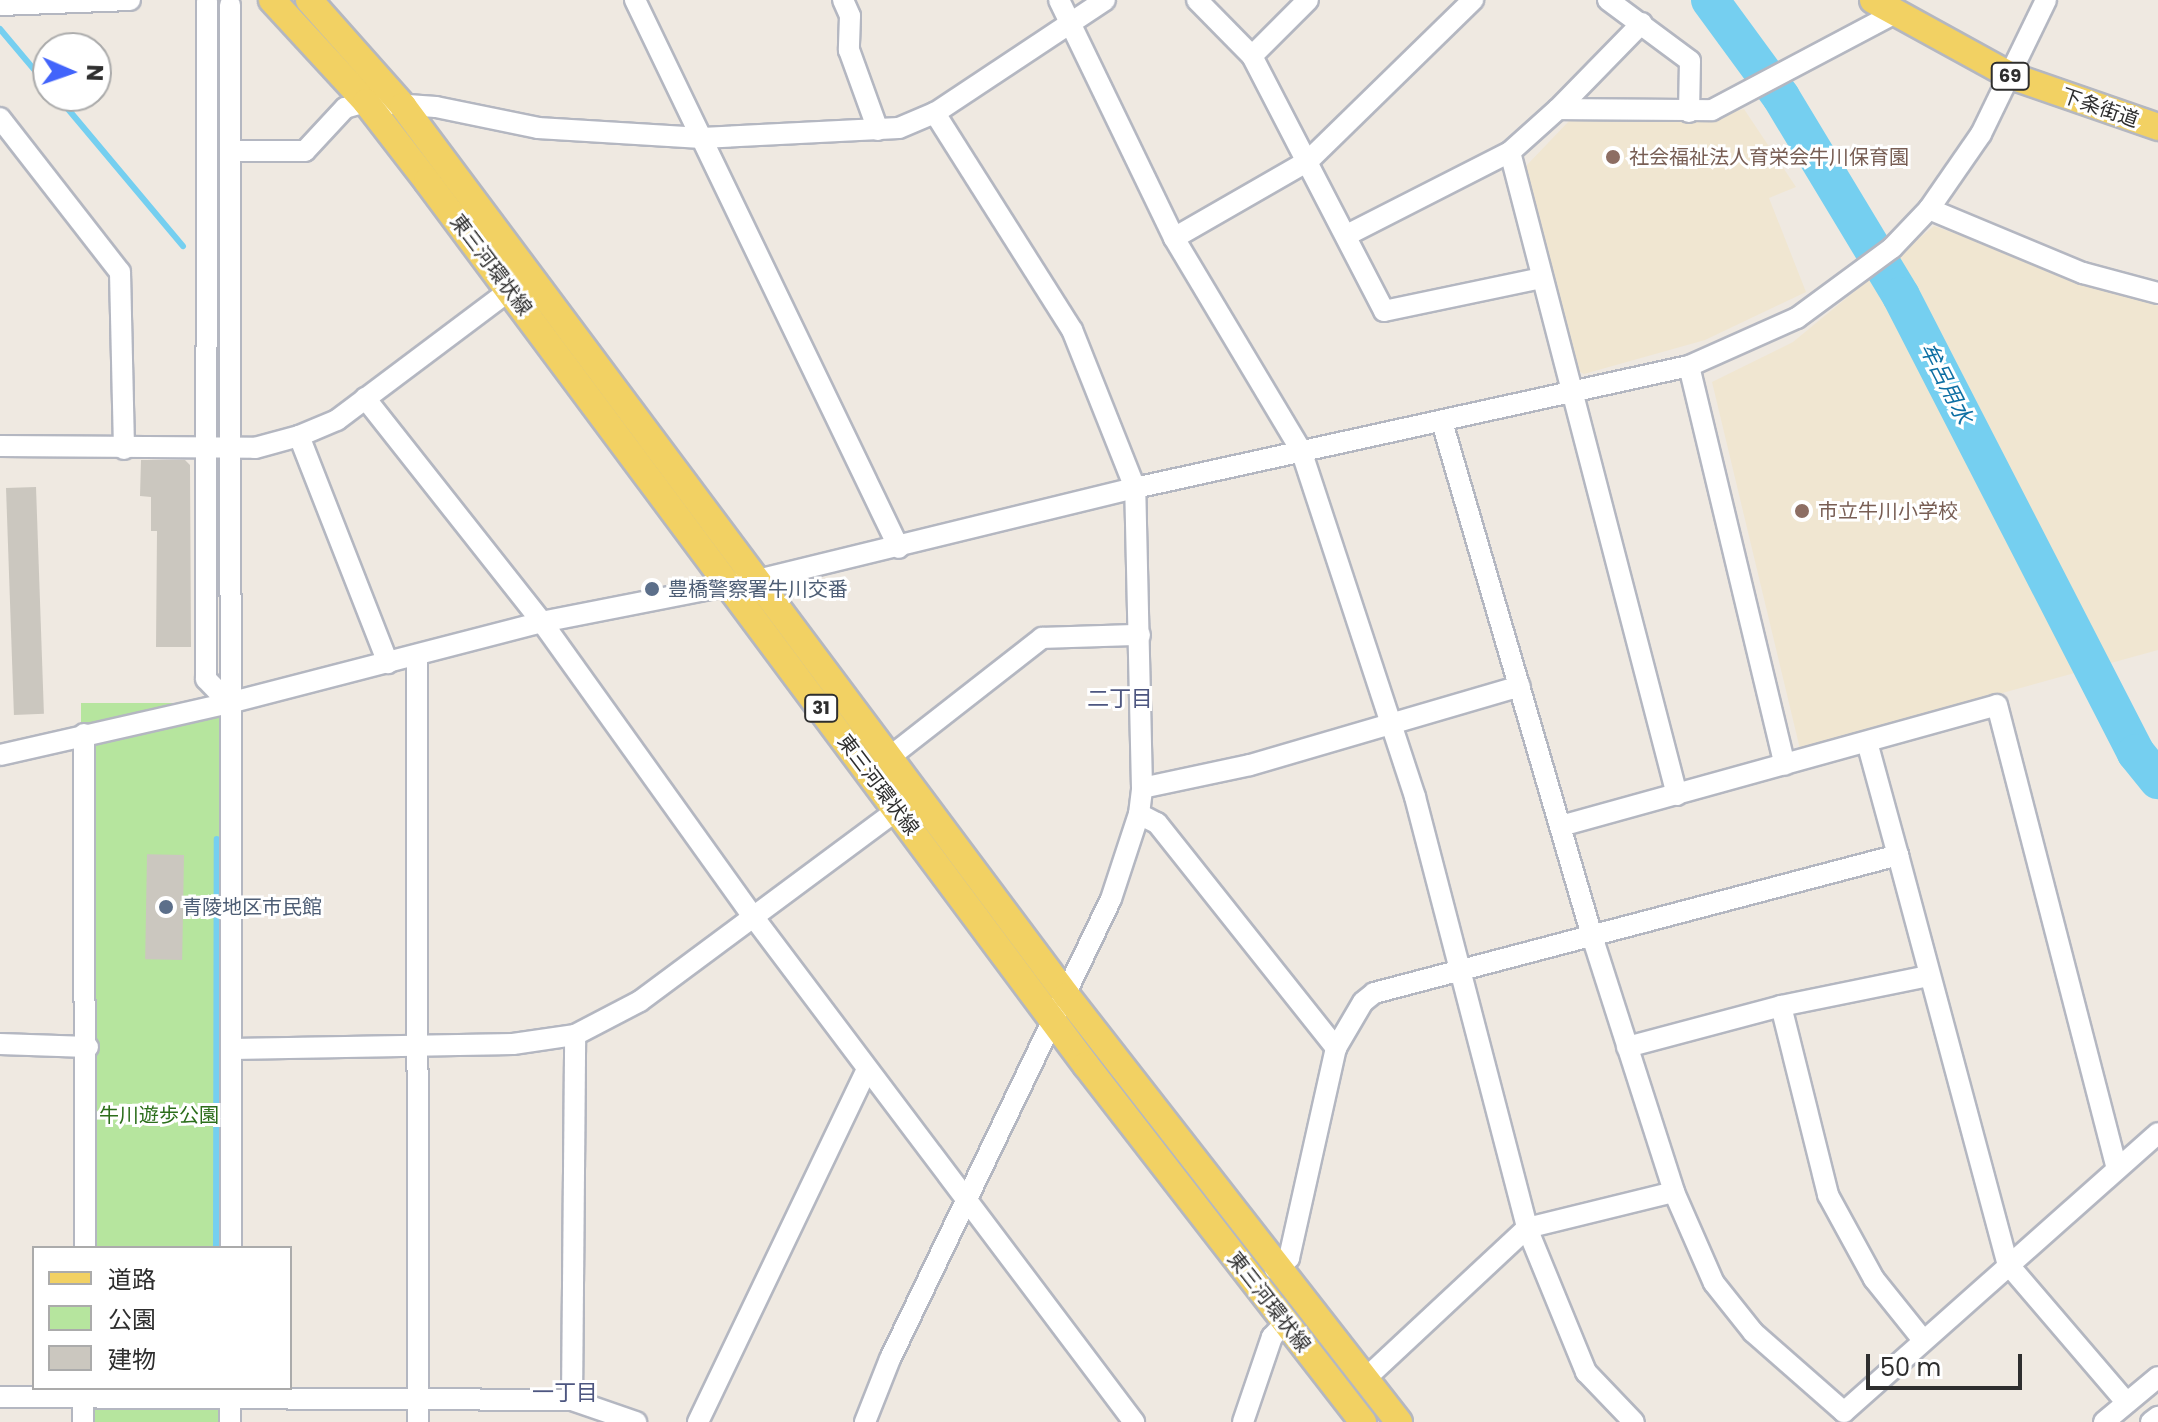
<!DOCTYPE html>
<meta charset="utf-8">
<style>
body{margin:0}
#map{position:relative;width:2158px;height:1422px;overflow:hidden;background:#efe9e1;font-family:Poppins,"Noto Sans JP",sans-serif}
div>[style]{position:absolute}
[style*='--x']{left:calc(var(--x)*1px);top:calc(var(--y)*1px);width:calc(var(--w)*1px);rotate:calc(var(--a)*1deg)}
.education>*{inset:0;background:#f0e6d1}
.green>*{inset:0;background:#b6e59e;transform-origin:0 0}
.stream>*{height:6px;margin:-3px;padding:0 3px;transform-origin:3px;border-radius:3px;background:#75cff0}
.river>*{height:38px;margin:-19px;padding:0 19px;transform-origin:19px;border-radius:19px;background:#75cff0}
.building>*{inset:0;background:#cbc7bf;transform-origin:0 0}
.roads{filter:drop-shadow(2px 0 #b4b7c1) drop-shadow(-2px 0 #b4b7c1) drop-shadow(0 2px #b4b7c1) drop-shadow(0 -2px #b4b7c1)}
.minor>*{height:20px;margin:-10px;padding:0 10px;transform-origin:10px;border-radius:10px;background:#fff}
.major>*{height:26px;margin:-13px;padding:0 13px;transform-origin:13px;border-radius:13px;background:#f2d163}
.dots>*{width:22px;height:22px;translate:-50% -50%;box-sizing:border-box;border:4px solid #fff;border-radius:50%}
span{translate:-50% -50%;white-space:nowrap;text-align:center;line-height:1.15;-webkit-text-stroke:6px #fff;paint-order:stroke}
.shield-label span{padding:2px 6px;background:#fff;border:2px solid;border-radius:6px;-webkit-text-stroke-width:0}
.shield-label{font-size:18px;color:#2e2e2e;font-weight:700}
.street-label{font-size:20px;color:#2e2e2e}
.education-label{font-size:20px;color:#785e54}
.left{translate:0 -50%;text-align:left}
.service-label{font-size:20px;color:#4e5e75}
.park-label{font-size:20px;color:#2c6e1b}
.water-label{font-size:22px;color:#0d6fa3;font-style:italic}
.neighbourhood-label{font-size:22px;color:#4d5680}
.legend{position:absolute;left:32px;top:1246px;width:260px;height:144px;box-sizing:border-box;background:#fff;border:2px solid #ababab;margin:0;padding:10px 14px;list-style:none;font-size:24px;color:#2e2e2e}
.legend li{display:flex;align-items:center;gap:16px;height:40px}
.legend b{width:40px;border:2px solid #ababab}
.north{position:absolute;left:32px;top:32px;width:80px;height:80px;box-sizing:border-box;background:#fff;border:2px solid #ababab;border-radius:50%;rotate:92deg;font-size:22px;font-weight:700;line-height:32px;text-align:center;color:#2e2e2e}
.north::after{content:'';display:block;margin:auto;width:28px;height:36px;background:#4264fb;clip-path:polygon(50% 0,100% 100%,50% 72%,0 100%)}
.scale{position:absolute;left:1866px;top:1354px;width:156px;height:36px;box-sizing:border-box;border:4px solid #2e2e2e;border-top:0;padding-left:10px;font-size:24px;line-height:28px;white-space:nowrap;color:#2e2e2e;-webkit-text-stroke:6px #fff;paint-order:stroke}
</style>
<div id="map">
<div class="education">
<div style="clip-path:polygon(1744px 109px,1796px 187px,1769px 198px,1806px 292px,1705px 340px,1584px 374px,1574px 369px,1526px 166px,1569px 121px,1698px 122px)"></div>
<div style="clip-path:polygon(1934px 226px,2158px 306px,2158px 650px,1800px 749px,1712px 382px,1793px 342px)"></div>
</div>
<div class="green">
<div style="left:229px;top:703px;width:545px;height:148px;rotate:90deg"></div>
<div style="left:83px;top:1388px;width:147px;height:34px"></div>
</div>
<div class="stream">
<div style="--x:0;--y:29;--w:75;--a:49.9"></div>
<div style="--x:57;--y:96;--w:196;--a:50"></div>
<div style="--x:216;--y:1248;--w:409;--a:-89.9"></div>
</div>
<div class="river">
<div style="--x:1710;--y:0;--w:120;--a:53.8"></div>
<div style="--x:1781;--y:97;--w:232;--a:58.9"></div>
<div style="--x:1901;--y:296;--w:514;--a:62.79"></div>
<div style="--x:2136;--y:753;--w:35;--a:51"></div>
</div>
<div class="building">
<div style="clip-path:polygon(141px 460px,185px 460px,190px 465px,191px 647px,156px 647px,157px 531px,151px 531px,151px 497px,140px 496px)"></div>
<div style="left:36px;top:487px;width:227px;height:30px;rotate:88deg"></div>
<div style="left:184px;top:855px;width:105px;height:37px;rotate:91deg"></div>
</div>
<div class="roads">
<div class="minor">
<div style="--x:635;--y:0;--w:608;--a:64.28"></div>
<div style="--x:843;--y:0;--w:17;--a:66"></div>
<div style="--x:850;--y:16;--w:34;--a:92"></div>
<div style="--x:849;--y:50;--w:85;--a:70.1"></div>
<div style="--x:1059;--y:0;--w:264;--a:64.2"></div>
<div style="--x:1174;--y:238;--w:247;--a:59.1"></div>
<div style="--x:1301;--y:450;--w:365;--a:71.8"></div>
<div style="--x:1415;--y:797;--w:445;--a:75.4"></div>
<div style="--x:1527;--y:1228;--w:156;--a:67.7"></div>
<div style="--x:1586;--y:1372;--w:69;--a:46.2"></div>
<div style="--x:1197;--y:0;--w:78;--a:45.5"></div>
<div style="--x:1252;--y:56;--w:287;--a:62.6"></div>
<div style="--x:1384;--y:311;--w:161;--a:-11.8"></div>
<div style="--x:1608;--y:0;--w:102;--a:36.6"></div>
<div style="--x:1690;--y:61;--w:51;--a:91.1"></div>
<div style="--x:207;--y:1;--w:678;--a:90.08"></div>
<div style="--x:206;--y:679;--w:33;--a:46"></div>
<div style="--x:0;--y:5;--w:130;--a:-2.2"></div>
<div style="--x:230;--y:5;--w:1243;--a:89.95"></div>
<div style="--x:1252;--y:56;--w:79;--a:-45"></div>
<div style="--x:1558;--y:109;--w:120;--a:-45.7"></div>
<div style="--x:0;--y:118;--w:195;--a:52.1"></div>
<div style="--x:120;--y:272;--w:177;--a:88.7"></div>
<div style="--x:230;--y:151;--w:75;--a:0"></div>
<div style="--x:305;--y:151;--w:59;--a:-47.1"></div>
<div style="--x:345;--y:108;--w:22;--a:-16"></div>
<div style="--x:366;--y:102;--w:70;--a:4.1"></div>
<div style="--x:436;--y:107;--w:104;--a:11.6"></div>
<div style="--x:538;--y:128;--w:164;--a:3.5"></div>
<div style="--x:702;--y:138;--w:197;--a:-2.9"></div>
<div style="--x:899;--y:128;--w:39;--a:-23"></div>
<div style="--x:935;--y:113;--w:204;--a:-33.6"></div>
<div style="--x:1929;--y:209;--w:167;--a:22.6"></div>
<div style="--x:2083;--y:273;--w:78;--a:14.9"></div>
<div style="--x:1347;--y:235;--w:183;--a:-27"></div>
<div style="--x:1174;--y:238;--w:155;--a:-29.9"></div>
<div style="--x:1308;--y:161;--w:231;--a:-44.3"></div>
<div style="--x:1689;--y:366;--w:410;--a:76.5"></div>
<div style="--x:365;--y:398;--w:285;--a:51.7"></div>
<div style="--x:542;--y:622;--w:365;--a:54.4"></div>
<div style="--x:755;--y:919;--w:630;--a:53"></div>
<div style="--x:1442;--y:422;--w:535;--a:73.73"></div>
<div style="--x:1592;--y:936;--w:269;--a:72.2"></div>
<div style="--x:1674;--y:1192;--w:99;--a:66.3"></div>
<div style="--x:1714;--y:1283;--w:63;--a:51.5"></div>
<div style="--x:1753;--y:1332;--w:121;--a:41.3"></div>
<div style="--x:1844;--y:1412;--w:420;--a:-41.6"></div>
<div style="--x:299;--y:436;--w:244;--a:68.6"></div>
<div style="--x:0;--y:446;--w:255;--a:0.4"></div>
<div style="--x:255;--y:448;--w:46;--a:-15.3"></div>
<div style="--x:299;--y:436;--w:41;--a:-22.8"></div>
<div style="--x:337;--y:420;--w:226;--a:-36.9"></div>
<div style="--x:417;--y:657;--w:765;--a:89.93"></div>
<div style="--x:84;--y:734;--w:514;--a:89.89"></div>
<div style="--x:1867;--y:742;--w:117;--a:74.7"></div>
<div style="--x:0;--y:755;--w:235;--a:-12.8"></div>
<div style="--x:229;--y:703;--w:323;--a:-14.5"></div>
<div style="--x:542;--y:622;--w:219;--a:-11.1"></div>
<div style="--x:757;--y:580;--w:389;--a:-13.7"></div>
<div style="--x:1135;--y:488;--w:567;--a:-12.42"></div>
<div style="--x:1689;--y:366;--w:118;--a:-24"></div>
<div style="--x:1797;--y:318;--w:118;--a:-36.4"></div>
<div style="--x:1892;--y:248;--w:54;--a:-46.5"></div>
<div style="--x:1929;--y:209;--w:91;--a:-55.3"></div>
<div style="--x:1981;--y:134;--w:149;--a:-64.1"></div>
<div style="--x:891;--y:756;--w:192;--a:-38"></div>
<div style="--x:1042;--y:638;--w:98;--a:-1.8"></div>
<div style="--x:1142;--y:788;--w:110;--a:-12"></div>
<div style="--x:1250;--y:765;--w:281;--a:-16.3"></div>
<div style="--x:1677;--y:795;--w:664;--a:-104.56"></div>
<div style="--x:1510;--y:152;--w:64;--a:-41.9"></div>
<div style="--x:1558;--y:109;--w:154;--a:0.4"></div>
<div style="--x:1712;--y:110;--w:205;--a:-27.9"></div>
<div style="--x:1139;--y:814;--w:20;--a:27"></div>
<div style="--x:1157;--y:823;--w:288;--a:51.5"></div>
<div style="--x:1561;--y:826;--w:452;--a:-15.5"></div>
<div style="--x:1997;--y:705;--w:476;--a:75.5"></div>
<div style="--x:1781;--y:1006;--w:195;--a:76"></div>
<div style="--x:1828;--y:1195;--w:96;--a:61.3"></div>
<div style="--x:1874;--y:1279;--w:77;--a:51.3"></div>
<div style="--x:0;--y:1044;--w:88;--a:2"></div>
<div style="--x:1627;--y:1047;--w:159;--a:-14.9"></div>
<div style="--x:1781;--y:1006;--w:151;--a:-11.5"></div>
<div style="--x:232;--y:1049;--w:281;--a:-1"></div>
<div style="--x:513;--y:1044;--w:63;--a:-8.3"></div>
<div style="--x:575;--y:1035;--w:73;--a:-27.6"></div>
<div style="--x:640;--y:1001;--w:320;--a:-36.6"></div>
<div style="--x:1275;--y:1269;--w:18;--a:-38"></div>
<div style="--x:1289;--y:1258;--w:215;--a:-77.4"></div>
<div style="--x:1336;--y:1048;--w:53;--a:-59.6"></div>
<div style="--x:1363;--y:1002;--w:14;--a:-39"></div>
<div style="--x:1374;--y:993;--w:542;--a:-14.75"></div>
<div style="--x:1898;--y:855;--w:422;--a:75"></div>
<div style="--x:2007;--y:1263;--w:184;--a:49.4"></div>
<div style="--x:1365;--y:1379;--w:221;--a:-43"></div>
<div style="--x:1527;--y:1228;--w:151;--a:-13.8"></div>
<div style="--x:0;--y:1397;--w:572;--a:0.3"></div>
<div style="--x:572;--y:1400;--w:68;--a:19"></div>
<div style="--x:572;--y:1400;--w:365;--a:-89.5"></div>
<div style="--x:83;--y:1422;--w:34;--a:-90"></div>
<div style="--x:230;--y:1422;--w:34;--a:-90"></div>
<div style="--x:698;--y:1422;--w:390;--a:-64.4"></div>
<div style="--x:865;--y:1422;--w:68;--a:-68.4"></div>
<div style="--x:890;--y:1359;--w:510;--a:-64.34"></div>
<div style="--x:1111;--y:899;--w:89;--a:-71.8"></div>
<div style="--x:1139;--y:814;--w:26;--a:-83"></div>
<div style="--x:1142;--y:788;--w:300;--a:-91.3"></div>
<div style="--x:1135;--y:488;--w:170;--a:-111.7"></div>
<div style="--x:1072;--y:330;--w:257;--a:-122.3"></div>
<div style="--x:1243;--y:1422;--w:90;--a:-71.2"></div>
<div style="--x:1272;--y:1337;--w:19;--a:-47"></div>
<div style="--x:2104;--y:1422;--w:70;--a:-39.8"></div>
<div style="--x:2151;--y:1422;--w:9;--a:-36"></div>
</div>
<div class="major">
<div style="--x:272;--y:0;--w:139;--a:47.3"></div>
<div style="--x:366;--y:102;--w:100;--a:52.3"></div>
<div style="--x:427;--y:181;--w:1103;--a:53.3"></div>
<div style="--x:1086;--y:1065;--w:452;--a:52.2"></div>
<div style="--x:309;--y:0;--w:142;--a:48.4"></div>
<div style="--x:403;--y:106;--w:1110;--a:53.27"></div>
<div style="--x:1067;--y:996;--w:540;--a:52.07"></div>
<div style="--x:1873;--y:0;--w:158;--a:28.8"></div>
<div style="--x:2011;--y:76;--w:156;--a:19.1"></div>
</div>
</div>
<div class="dots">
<div style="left:1613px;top:157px;background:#8d6e63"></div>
<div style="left:1802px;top:511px;background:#8d6e63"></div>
<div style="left:652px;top:589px;background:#5c6f8a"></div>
<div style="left:166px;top:907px;background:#5c6f8a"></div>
</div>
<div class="shield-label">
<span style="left:2010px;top:76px">69</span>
<span style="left:821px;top:708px">31</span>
</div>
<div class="street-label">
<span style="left:2100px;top:108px;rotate:19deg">下条街道</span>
<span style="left:491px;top:265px;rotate:53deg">東三河環状線</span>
<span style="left:878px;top:785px;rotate:53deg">東三河環状線</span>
<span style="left:1269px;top:1302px;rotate:52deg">東三河環状線</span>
</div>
<div class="education-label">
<span class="left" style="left:1629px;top:157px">社会福祉法人育栄会牛川保育園</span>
<span class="left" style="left:1818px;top:511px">市立牛川小学校</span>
</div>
<div class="service-label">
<span class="left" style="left:668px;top:589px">豊橋警察署牛川交番</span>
<span class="left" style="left:182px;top:907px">青陵地区市民館</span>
</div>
<div class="park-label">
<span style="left:159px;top:1115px">牛川遊歩公園</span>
</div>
<div class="water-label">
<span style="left:1946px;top:383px;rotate:63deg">牟呂用水</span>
</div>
<div class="neighbourhood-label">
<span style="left:1120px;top:699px">二丁目</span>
<span style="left:565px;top:1393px">一丁目</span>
</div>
<ul class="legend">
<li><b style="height:10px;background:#f2d163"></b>道路</li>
<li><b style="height:22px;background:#b6e59e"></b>公園</li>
<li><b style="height:22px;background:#cbc7bf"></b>建物</li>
</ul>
<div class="north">N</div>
<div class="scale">50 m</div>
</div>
